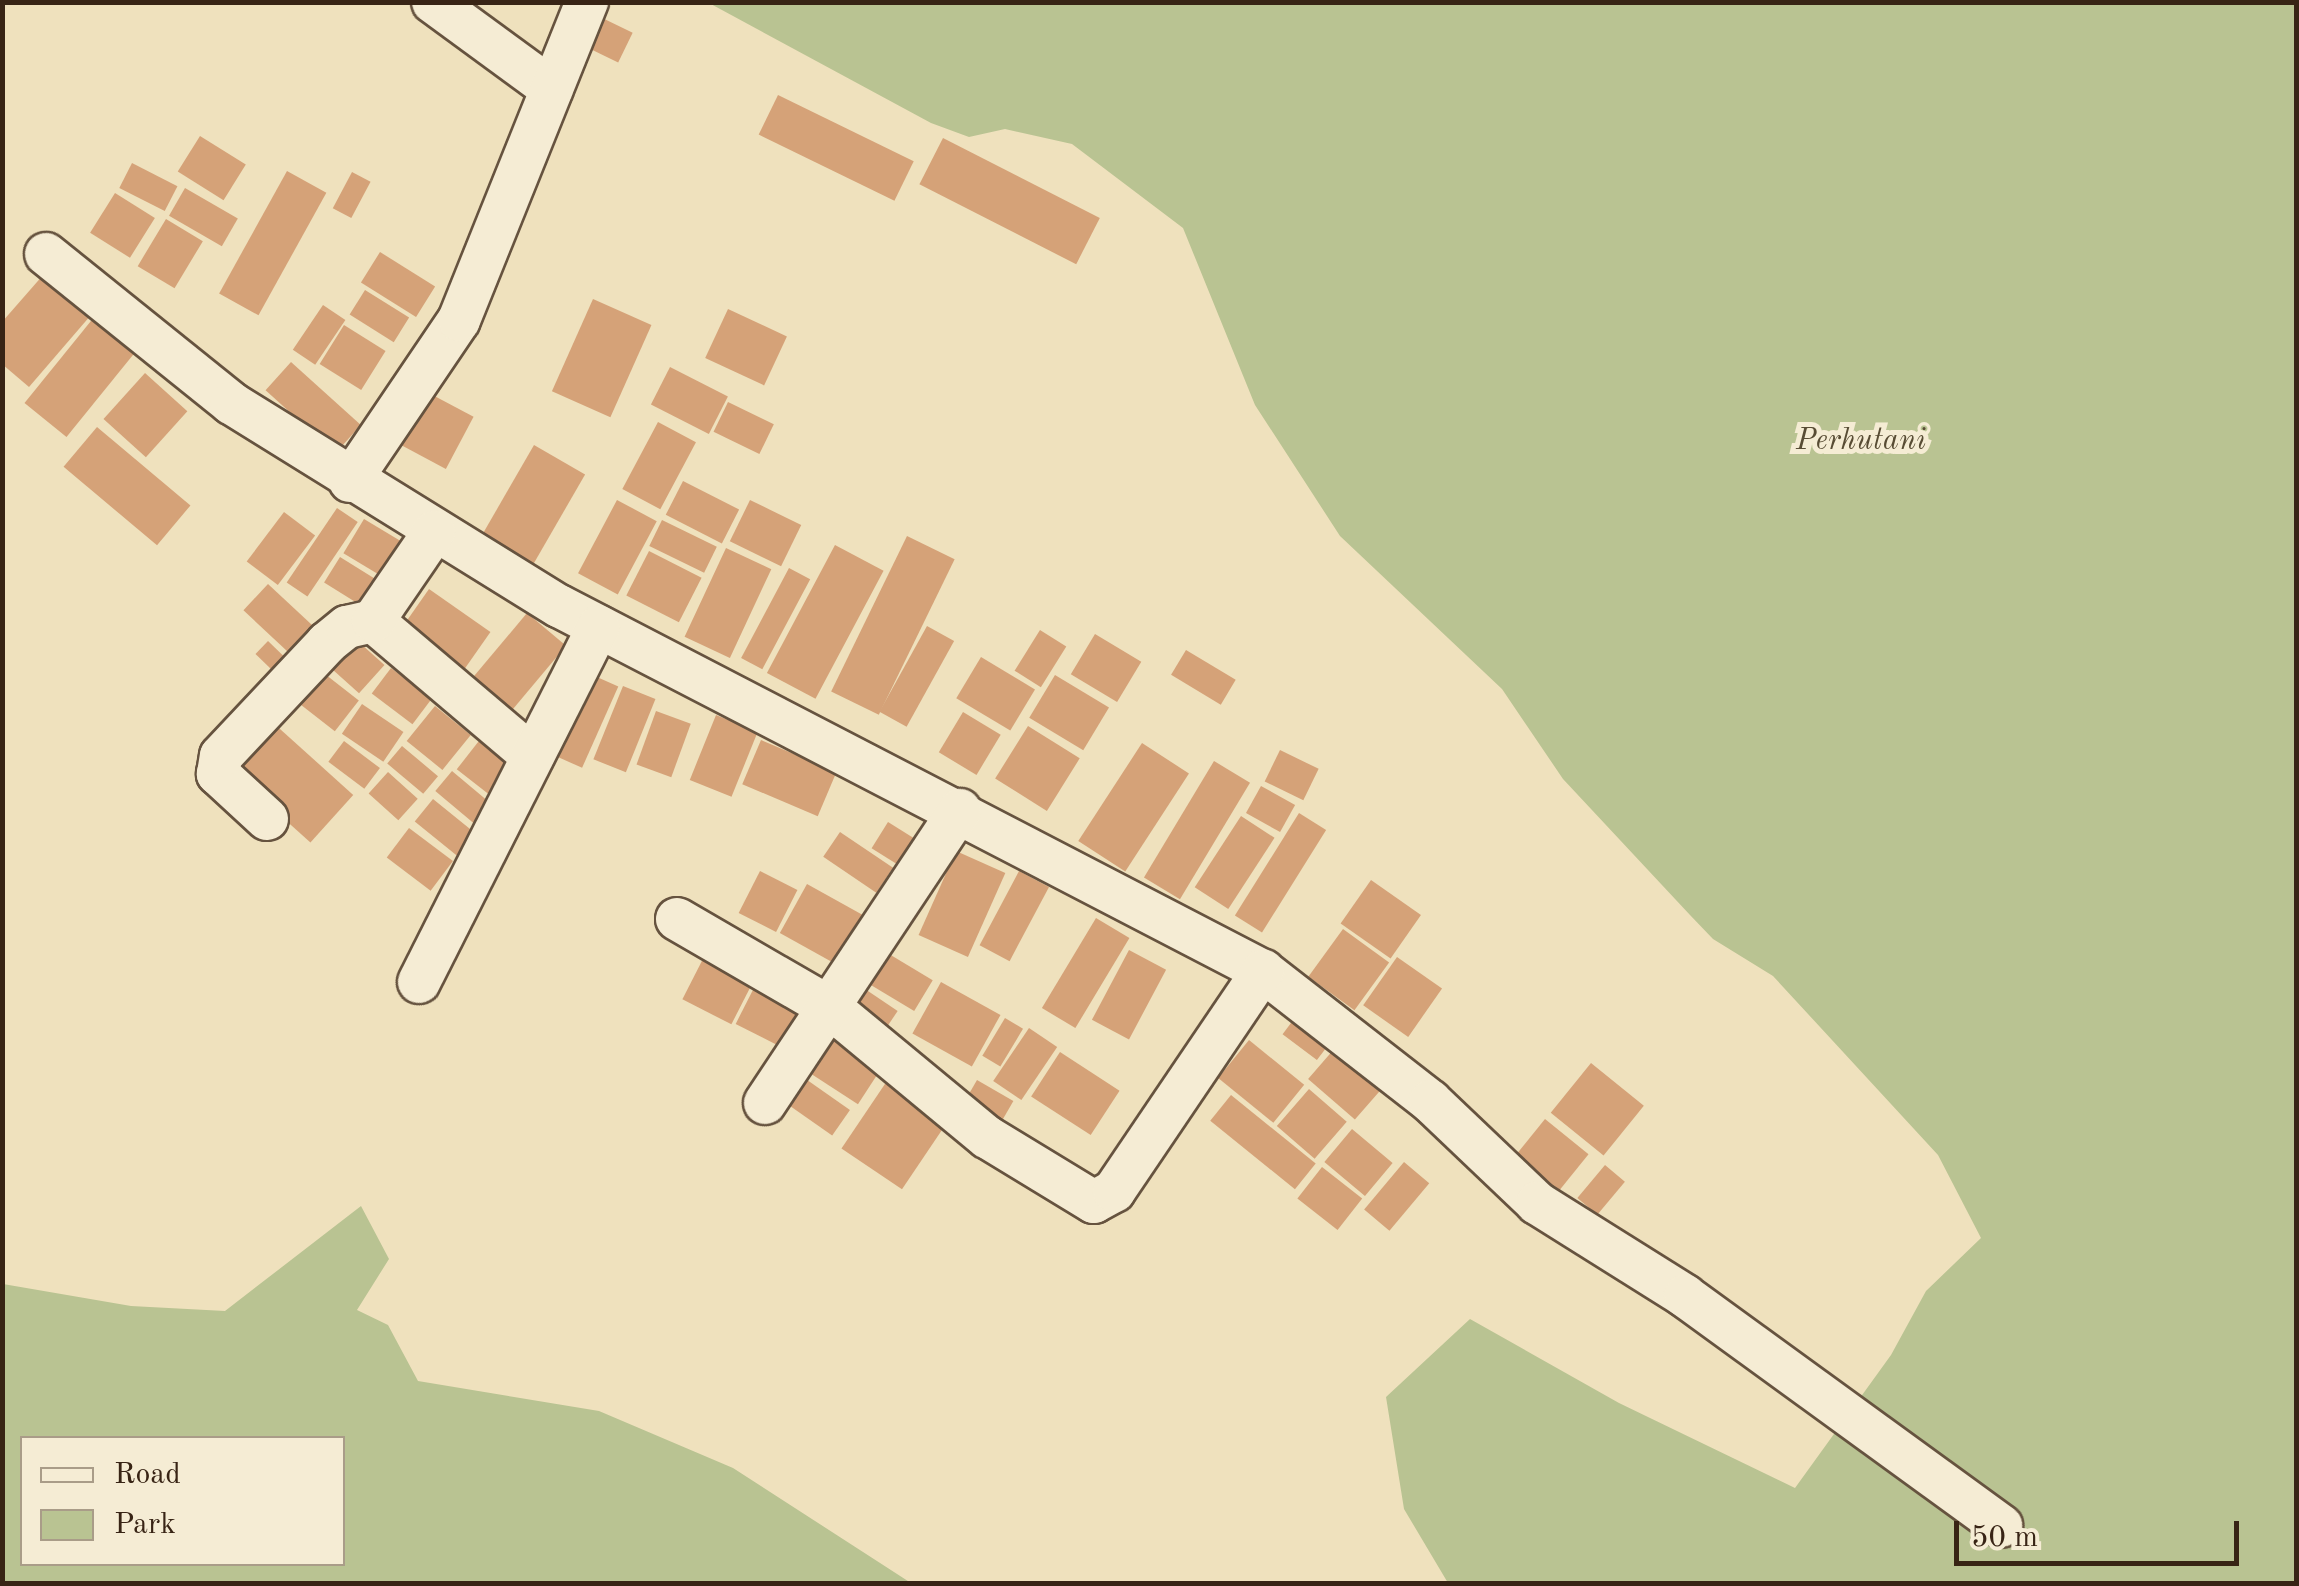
<!DOCTYPE html>
<style>
body{margin:0}
#map{position:relative;width:2299px;height:1586px;overflow:hidden;background:#efe1bd;font-family:"Old Standard TT",serif}
div>[style]{position:absolute}
[style*='--x']{left:calc(var(--x)*1px);top:calc(var(--y)*1px);width:calc(var(--w)*1px);rotate:calc(var(--a)*1deg)}
.green>*{inset:0;background:#b9c392}
.building>*{inset:0;background:#d5a278;transform-origin:0 0}
.roads{filter:drop-shadow(2px 0 #66533f) drop-shadow(-2px 0 #66533f) drop-shadow(0 2px #66533f) drop-shadow(0 -2px #66533f)}
.minor>*{height:42px;margin:-21px;padding:0 21px;transform-origin:21px;border-radius:21px;background:#f5ecd4}
span{translate:-50% -50%;white-space:nowrap;text-align:center;line-height:1.15;-webkit-text-stroke:10px #f5ecd4;paint-order:stroke}
.park-label{font-size:30px;color:#584c34;font-style:italic}
.frame{position:absolute;inset:0;border:5px solid #382415;pointer-events:none}
.legend{position:absolute;left:20px;top:1436px;width:325px;height:130px;box-sizing:border-box;background:#f5ecd4;border:2px solid #a99c88;margin:0;padding:12px 18px;list-style:none;font-size:30px;color:#382415}
.legend li{display:flex;align-items:center;gap:20px;height:50px}
.legend b{width:50px;border:2px solid #a99c88}
.scale{position:absolute;left:1954px;top:1521px;width:285px;height:45px;box-sizing:border-box;border:5px solid #382415;border-top:0;padding-left:12px;font-size:30px;line-height:35px;white-space:nowrap;color:#382415;-webkit-text-stroke:8px #f5ecd4;paint-order:stroke}
</style>
<div id="map">
<div class="green">
<div style="clip-path:polygon(709px 3px,2296px 3px,2296px 1583px,1448px 1583px,1404px 1509px,1386px 1397px,1470px 1319px,1619px 1403px,1795px 1488px,1891px 1355px,1926px 1291px,1981px 1238px,1938px 1155px,1773px 976px,1713px 939px,1690px 915px,1563px 779px,1502px 689px,1340px 536px,1255px 405px,1183px 228px,1072px 144px,1005px 129px,969px 137px,931px 123px)"></div>
<div style="clip-path:polygon(evenodd,361px 1206px,389px 1259px,357px 1310px,388px 1325px,418px 1381px,599px 1411px,733px 1468px,911px 1583px,3px 1583px,3px 1284px,131px 1306px,225px 1311px,361px 1206px,22px 1438px,342px 1438px,342px 1564px,22px 1564px,22px 1438px)"></div>
</div>
<div class="building">
<div style="left:594px;top:14px;width:43px;height:33px;rotate:26deg"></div>
<div style="left:778px;top:95px;width:151px;height:44px;rotate:26deg"></div>
<div style="left:200px;top:136px;width:54px;height:42px;rotate:32deg"></div>
<div style="left:943px;top:138px;width:176px;height:52px;rotate:27deg"></div>
<div style="left:132px;top:163px;width:51px;height:28px;rotate:27deg"></div>
<div style="left:287px;top:171px;width:45px;height:140px;rotate:29deg"></div>
<div style="left:352px;top:172px;width:21px;height:41px;rotate:28deg"></div>
<div style="left:185px;top:188px;width:61px;height:32px;rotate:30deg"></div>
<div style="left:115px;top:193px;width:47px;height:47px;rotate:32deg"></div>
<div style="left:166px;top:219px;width:43px;height:55px;rotate:31deg"></div>
<div style="left:380px;top:252px;width:65px;height:36px;rotate:32deg"></div>
<div style="clip-path:polygon(44px 274px,91px 315px,29px 387px,2px 364px,2px 322px)"></div>
<div style="left:365px;top:290px;width:52px;height:29px;rotate:32deg"></div>
<div style="left:593px;top:299px;width:64px;height:101px;rotate:24deg"></div>
<div style="left:323px;top:305px;width:27px;height:54px;rotate:34deg"></div>
<div style="left:728px;top:309px;width:65px;height:54px;rotate:25deg"></div>
<div style="left:95px;top:316px;width:54px;height:112px;rotate:39deg"></div>
<div style="left:344px;top:325px;width:49px;height:46px;rotate:32deg"></div>
<div style="left:291px;top:362px;width:94px;height:38px;rotate:42deg"></div>
<div style="left:670px;top:367px;width:65px;height:42px;rotate:27deg"></div>
<div style="left:145px;top:373px;width:57px;height:62px;rotate:42deg"></div>
<div style="left:425px;top:391px;width:55px;height:59px;rotate:28deg"></div>
<div style="left:728px;top:402px;width:51px;height:33px;rotate:26deg"></div>
<div style="left:658px;top:422px;width:43px;height:76px;rotate:28deg"></div>
<div style="left:97px;top:427px;width:122px;height:52px;rotate:40deg"></div>
<div style="left:534px;top:445px;width:59px;height:112px;rotate:30deg"></div>
<div style="left:683px;top:481px;width:63px;height:38px;rotate:27deg"></div>
<div style="left:617px;top:500px;width:45px;height:83px;rotate:28deg"></div>
<div style="left:750px;top:500px;width:57px;height:46px;rotate:26deg"></div>
<div style="left:337px;top:508px;width:25px;height:90px;rotate:34deg"></div>
<div style="left:284px;top:512px;width:39px;height:62px;rotate:37deg"></div>
<div style="left:364px;top:519px;width:49px;height:40px;rotate:31deg"></div>
<div style="left:662px;top:520px;width:61px;height:29px;rotate:26deg"></div>
<div style="left:907px;top:536px;width:53px;height:173px;rotate:26deg"></div>
<div style="left:835px;top:545px;width:55px;height:145px;rotate:28deg"></div>
<div style="left:726px;top:548px;width:50px;height:98px;rotate:25deg"></div>
<div style="left:649px;top:551px;width:59px;height:50px;rotate:27deg"></div>
<div style="left:340px;top:557px;width:54px;height:30px;rotate:32deg"></div>
<div style="left:789px;top:568px;width:24px;height:102px;rotate:28deg"></div>
<div style="left:268px;top:584px;width:65px;height:36px;rotate:43deg"></div>
<div style="left:429px;top:589px;width:75px;height:54px;rotate:35deg"></div>
<div style="left:527px;top:613px;width:51px;height:96px;rotate:40deg"></div>
<div style="left:927px;top:626px;width:31px;height:98px;rotate:29deg"></div>
<div style="left:1040px;top:630px;width:31px;height:48px;rotate:32deg"></div>
<div style="left:1095px;top:634px;width:54px;height:47px;rotate:31deg"></div>
<div style="left:351px;top:635px;width:45px;height:38px;rotate:42deg"></div>
<div style="left:268px;top:641px;width:37px;height:18px;rotate:44deg"></div>
<div style="left:1186px;top:650px;width:58px;height:29px;rotate:31deg"></div>
<div style="left:981px;top:657px;width:63px;height:48px;rotate:31deg"></div>
<div style="left:391px;top:668px;width:51px;height:32px;rotate:37deg"></div>
<div style="left:579px;top:669px;width:43px;height:89px;rotate:24deg"></div>
<div style="left:321px;top:671px;width:48px;height:39px;rotate:38deg"></div>
<div style="left:1055px;top:675px;width:63px;height:50px;rotate:31deg"></div>
<div style="left:623px;top:686px;width:35px;height:79px;rotate:22deg"></div>
<div style="left:362px;top:704px;width:50px;height:36px;rotate:34deg"></div>
<div style="left:435px;top:706px;width:46px;height:45px;rotate:39deg"></div>
<div style="left:656px;top:711px;width:37px;height:57px;rotate:20deg"></div>
<div style="left:963px;top:712px;width:44px;height:47px;rotate:31deg"></div>
<div style="left:716px;top:715px;width:45px;height:70px;rotate:22deg"></div>
<div style="left:270px;top:720px;width:112px;height:64px;rotate:42deg"></div>
<div style="left:1028px;top:726px;width:61px;height:62px;rotate:32deg"></div>
<div style="left:482px;top:737px;width:50px;height:41px;rotate:38deg"></div>
<div style="left:761px;top:740px;width:82px;height:48px;rotate:23deg"></div>
<div style="left:344px;top:741px;width:45px;height:26px;rotate:37deg"></div>
<div style="left:1142px;top:743px;width:56px;height:117px;rotate:33deg"></div>
<div style="left:402px;top:746px;width:47px;height:23px;rotate:40deg"></div>
<div style="left:1280px;top:750px;width:43px;height:35px;rotate:26deg"></div>
<div style="left:1214px;top:761px;width:42px;height:136px;rotate:31deg"></div>
<div style="left:452px;top:771px;width:51px;height:26px;rotate:40deg"></div>
<div style="left:388px;top:772px;width:40px;height:29px;rotate:42deg"></div>
<div style="left:1261px;top:786px;width:39px;height:31px;rotate:29deg"></div>
<div style="left:433px;top:799px;width:60px;height:29px;rotate:39deg"></div>
<div style="left:1299px;top:813px;width:32px;height:121px;rotate:32deg"></div>
<div style="left:1241px;top:816px;width:40px;height:85px;rotate:33deg"></div>
<div style="left:888px;top:822px;width:49px;height:31px;rotate:32deg"></div>
<div style="left:409px;top:828px;width:55px;height:37px;rotate:37deg"></div>
<div style="left:840px;top:832px;width:64px;height:30px;rotate:34deg"></div>
<div style="left:956px;top:851px;width:54px;height:92px;rotate:24deg"></div>
<div style="left:760px;top:871px;width:42px;height:47px;rotate:27deg"></div>
<div style="left:1019px;top:871px;width:34px;height:84px;rotate:28deg"></div>
<div style="left:1371px;top:880px;width:61px;height:53px;rotate:35deg"></div>
<div style="left:807px;top:884px;width:71px;height:56px;rotate:29deg"></div>
<div style="left:1096px;top:918px;width:39px;height:105px;rotate:31deg"></div>
<div style="left:1343px;top:929px;width:57px;height:59px;rotate:36deg"></div>
<div style="left:1129px;top:950px;width:42px;height:79px;rotate:28deg"></div>
<div style="left:706px;top:953px;width:55px;height:52px;rotate:27deg"></div>
<div style="left:889px;top:954px;width:51px;height:36px;rotate:31deg"></div>
<div style="left:1397px;top:957px;width:55px;height:59px;rotate:35deg"></div>
<div style="left:757px;top:982px;width:57px;height:47px;rotate:27deg"></div>
<div style="left:941px;top:982px;width:68px;height:59px;rotate:29deg"></div>
<div style="left:862px;top:987px;width:43px;height:31px;rotate:34deg"></div>
<div style="left:1005px;top:1018px;width:21px;height:44px;rotate:31deg"></div>
<div style="left:1294px;top:1019px;width:43px;height:19px;rotate:37deg"></div>
<div style="left:1029px;top:1028px;width:34px;height:64px;rotate:34deg"></div>
<div style="left:831px;top:1032px;width:62px;height:46px;rotate:33deg"></div>
<div style="left:1249px;top:1040px;width:71px;height:49px;rotate:39deg"></div>
<div style="left:1335px;top:1048px;width:62px;height:41px;rotate:41deg"></div>
<div style="left:1060px;top:1052px;width:71px;height:53px;rotate:33deg"></div>
<div style="left:1591px;top:1063px;width:68px;height:64px;rotate:39deg"></div>
<div style="left:800px;top:1075px;width:61px;height:31px;rotate:35deg"></div>
<div style="left:889px;top:1078px;width:73px;height:85px;rotate:34deg"></div>
<div style="left:977px;top:1080px;width:42px;height:28px;rotate:30deg"></div>
<div style="left:1309px;top:1089px;width:50px;height:49px;rotate:41deg"></div>
<div style="left:1231px;top:1095px;width:109px;height:33px;rotate:39deg"></div>
<div style="left:1545px;top:1119px;width:56px;height:61px;rotate:39deg"></div>
<div style="left:1352px;top:1129px;width:53px;height:43px;rotate:40deg"></div>
<div style="left:1404px;top:1162px;width:33px;height:62px;rotate:40deg"></div>
<div style="left:1605px;top:1165px;width:26px;height:43px;rotate:40deg"></div>
<div style="left:1322px;top:1167px;width:51px;height:40px;rotate:38deg"></div>
</div>
<div class="roads">
<div class="minor">
<div style="--x:433;--y:2;--w:147;--a:36.2"></div>
<div style="--x:46;--y:254;--w:238;--a:38.8"></div>
<div style="--x:231;--y:403;--w:386;--a:31.8"></div>
<div style="--x:559;--y:606;--w:793;--a:27.41"></div>
<div style="--x:1263;--y:971;--w:212;--a:37.9"></div>
<div style="--x:1430;--y:1101;--w:148;--a:43.6"></div>
<div style="--x:1537;--y:1203;--w:175;--a:32.1"></div>
<div style="--x:1685;--y:1296;--w:391;--a:36"></div>
<div style="--x:350;--y:481;--w:194;--a:-55.9"></div>
<div style="--x:459;--y:320;--w:343;--a:-68.1"></div>
<div style="--x:373;--y:621;--w:209;--a:40.3"></div>
<div style="--x:267;--y:819;--w:67;--a:-137.4"></div>
<div style="--x:218;--y:774;--w:18;--a:-81"></div>
<div style="--x:221;--y:756;--w:155;--a:-46.8"></div>
<div style="--x:327;--y:643;--w:26;--a:-39"></div>
<div style="--x:347;--y:627;--w:27;--a:-13"></div>
<div style="--x:373;--y:621;--w:108;--a:-55.6"></div>
<div style="--x:677;--y:919;--w:179;--a:30.1"></div>
<div style="--x:832;--y:1009;--w:201;--a:39.6"></div>
<div style="--x:987;--y:1137;--w:125;--a:31.3"></div>
<div style="--x:1094;--y:1202;--w:23;--a:-29"></div>
<div style="--x:1114;--y:1191;--w:266;--a:-55.9"></div>
<div style="--x:419;--y:982;--w:398;--a:-63.2"></div>
<div style="--x:765;--y:1103;--w:352;--a:-56.4"></div>
</div>
</div>
<div class="park-label">
<span style="left:1861px;top:441px">Perhutani</span>
</div>
<div class="frame"></div>
<ul class="legend">
<li><b style="height:12px;background:#f5ecd4"></b>Road</li>
<li><b style="height:28px;background:#b9c392"></b>Park</li>
</ul>
<div class="scale">50 m</div>
</div>
